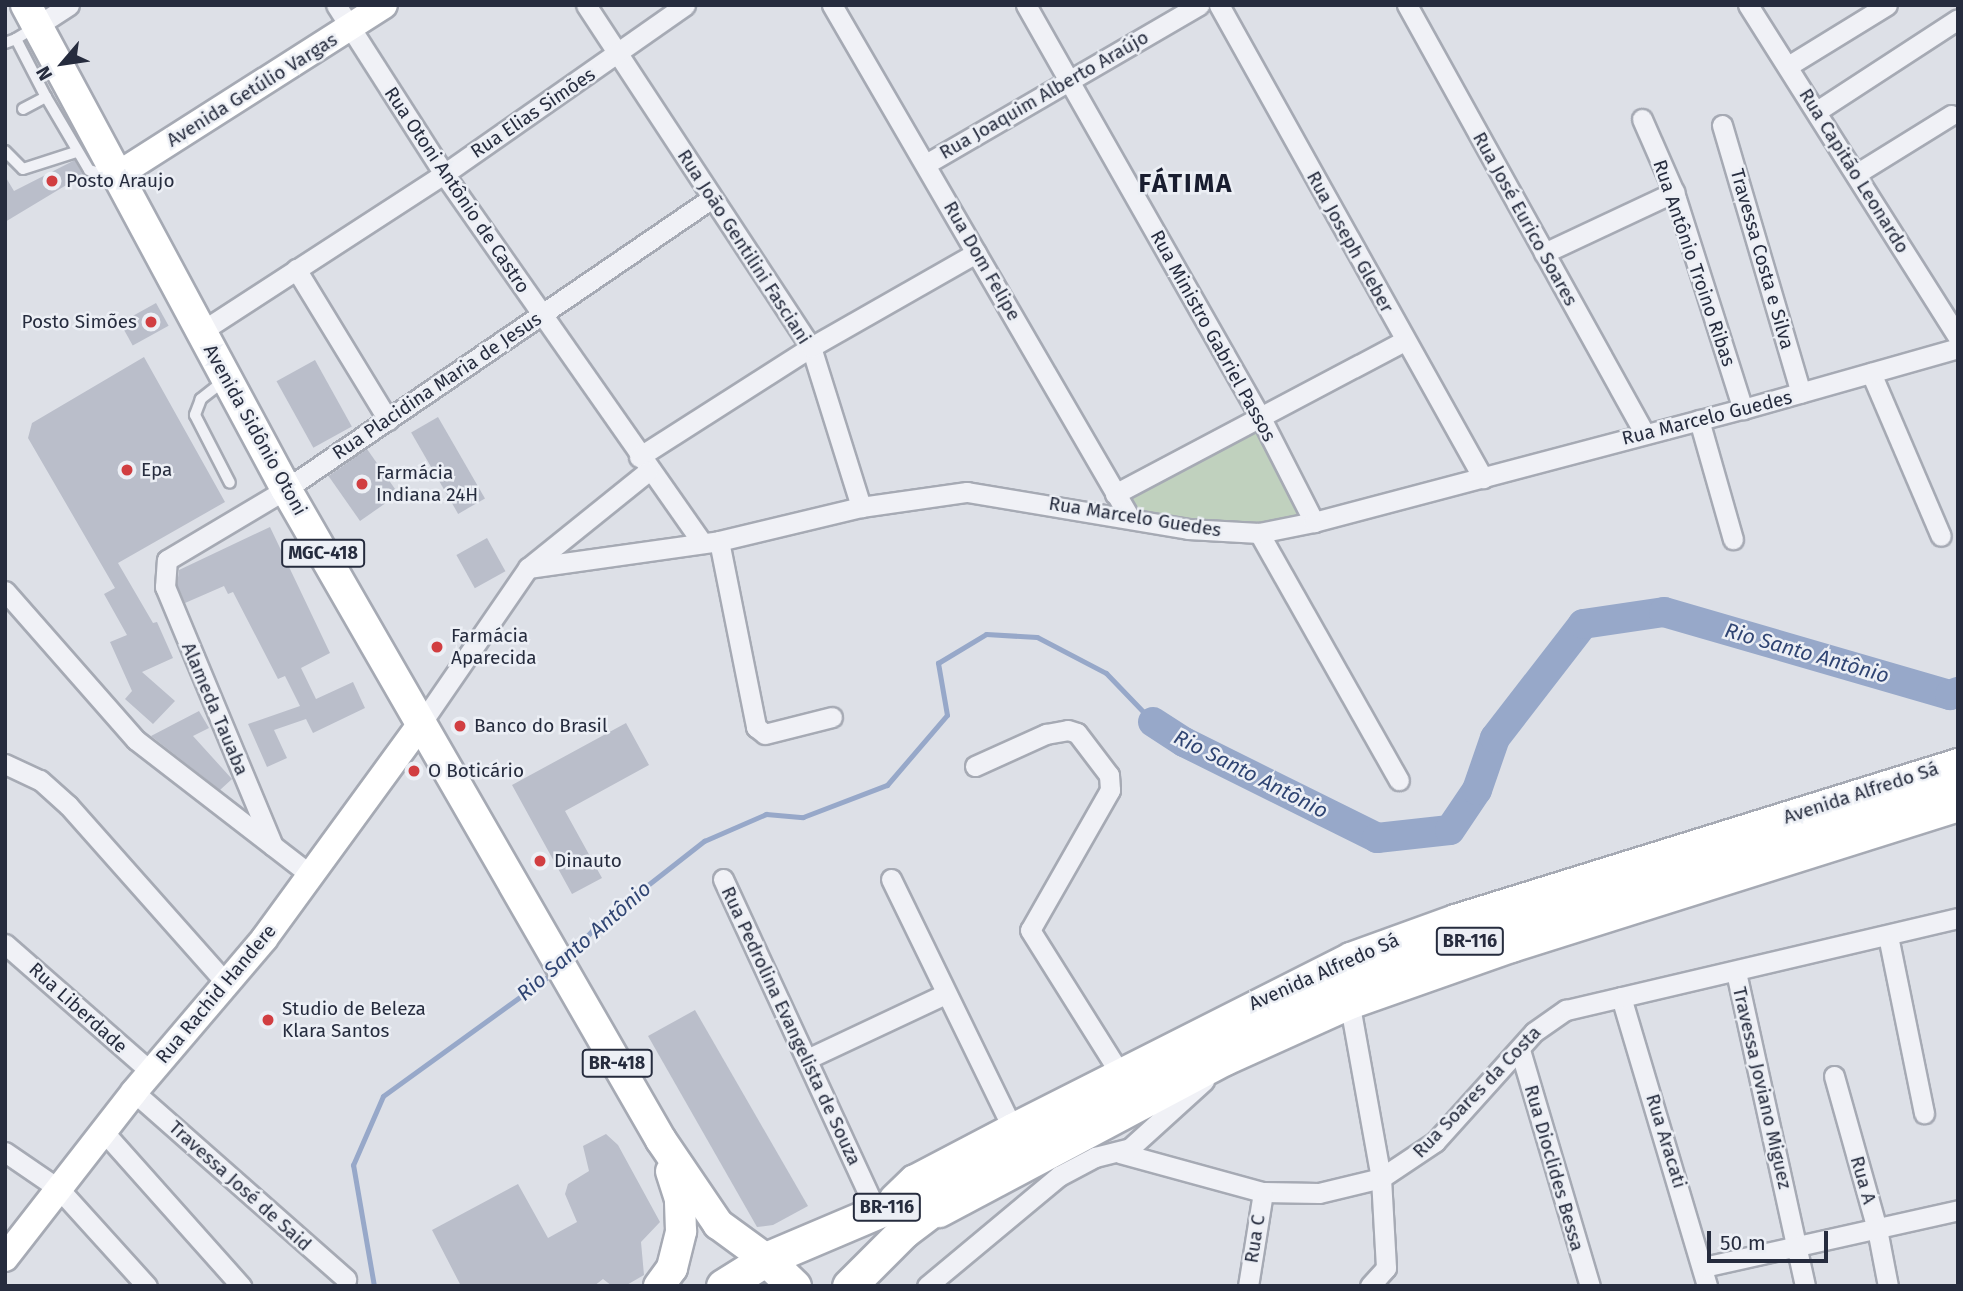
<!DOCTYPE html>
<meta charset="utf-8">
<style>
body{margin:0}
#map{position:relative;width:1963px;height:1291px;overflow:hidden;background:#dde0e7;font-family:"Fira Sans",sans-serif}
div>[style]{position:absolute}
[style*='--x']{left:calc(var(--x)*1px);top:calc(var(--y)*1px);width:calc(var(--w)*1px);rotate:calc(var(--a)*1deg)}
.green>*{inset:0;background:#c0d1be}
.stream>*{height:5px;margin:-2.5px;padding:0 2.5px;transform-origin:2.5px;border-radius:2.5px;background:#97a8c9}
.river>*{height:30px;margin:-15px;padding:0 15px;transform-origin:15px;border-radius:15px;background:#97a8c9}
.building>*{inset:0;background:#babeca;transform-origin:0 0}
.roads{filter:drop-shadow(2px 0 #a6aab4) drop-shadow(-2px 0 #a6aab4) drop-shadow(0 2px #a6aab4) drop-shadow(0 -2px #a6aab4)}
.lane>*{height:10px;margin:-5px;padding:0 5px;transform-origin:5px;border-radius:5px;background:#f0f1f6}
.street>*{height:19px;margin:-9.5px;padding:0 9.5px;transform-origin:9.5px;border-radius:9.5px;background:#f0f1f6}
.secondary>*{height:26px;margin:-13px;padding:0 13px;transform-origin:13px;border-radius:13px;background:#fff}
.primary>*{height:30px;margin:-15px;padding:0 15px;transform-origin:15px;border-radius:15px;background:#fff}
.highway>*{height:33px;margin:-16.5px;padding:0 16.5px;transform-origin:16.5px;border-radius:16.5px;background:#fff}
.dots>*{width:19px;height:19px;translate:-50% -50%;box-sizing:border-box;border:4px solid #eceff5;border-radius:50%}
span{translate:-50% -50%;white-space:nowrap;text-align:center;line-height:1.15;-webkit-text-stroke:5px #eceff5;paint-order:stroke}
.shield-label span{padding:2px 5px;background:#eceff5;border:2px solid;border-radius:5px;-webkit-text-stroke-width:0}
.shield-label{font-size:18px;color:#262c3e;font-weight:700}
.street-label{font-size:19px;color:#262c3e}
.poi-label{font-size:19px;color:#262c3e}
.left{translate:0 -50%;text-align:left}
.right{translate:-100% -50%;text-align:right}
.water-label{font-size:21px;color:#304573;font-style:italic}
.district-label{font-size:26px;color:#191d2f;font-weight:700;letter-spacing:2px}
.frame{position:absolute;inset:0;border:7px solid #262c3e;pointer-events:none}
.north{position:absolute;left:28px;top:28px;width:70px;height:70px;-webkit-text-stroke:5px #eceff5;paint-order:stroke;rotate:241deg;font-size:19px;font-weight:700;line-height:28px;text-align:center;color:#262c3e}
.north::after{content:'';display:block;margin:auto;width:24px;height:32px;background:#262c3e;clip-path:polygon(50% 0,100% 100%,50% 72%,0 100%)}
.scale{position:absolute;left:1707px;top:1231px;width:121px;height:32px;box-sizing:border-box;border:4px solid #262c3e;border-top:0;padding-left:9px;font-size:21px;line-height:24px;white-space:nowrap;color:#262c3e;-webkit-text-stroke:5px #eceff5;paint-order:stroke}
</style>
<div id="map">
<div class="green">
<div style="clip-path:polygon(1260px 423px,1309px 517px,1255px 530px,1140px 517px,1128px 494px)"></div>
</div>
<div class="stream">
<div style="--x:567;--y:958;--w:46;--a:-47.6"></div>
<div style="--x:598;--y:924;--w:135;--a:-38.1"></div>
<div style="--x:704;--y:841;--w:68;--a:-23.5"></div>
<div style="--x:766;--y:814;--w:37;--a:5"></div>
<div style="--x:803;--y:817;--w:90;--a:-20.9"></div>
<div style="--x:887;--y:785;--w:92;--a:-49.4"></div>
<div style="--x:947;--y:715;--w:53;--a:-99.8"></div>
<div style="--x:938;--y:663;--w:56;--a:-31.1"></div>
<div style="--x:986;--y:634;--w:51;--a:3.4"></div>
<div style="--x:1037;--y:637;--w:78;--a:27.6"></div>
<div style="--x:1106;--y:673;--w:68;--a:46.2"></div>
<div style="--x:374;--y:1286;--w:123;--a:-99.8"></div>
<div style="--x:353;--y:1165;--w:75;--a:-66.5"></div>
<div style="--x:383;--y:1096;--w:210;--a:-35.9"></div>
</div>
<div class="river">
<div style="--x:1153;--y:722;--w:37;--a:33"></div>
<div style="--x:1184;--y:742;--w:216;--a:26.4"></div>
<div style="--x:1377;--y:838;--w:73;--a:-6.3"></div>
<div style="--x:1450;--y:830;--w:48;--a:-56"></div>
<div style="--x:1477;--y:790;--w:55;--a:-70.9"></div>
<div style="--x:1495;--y:738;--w:144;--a:-52.3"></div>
<div style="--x:1583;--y:624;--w:82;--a:-8.4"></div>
<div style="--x:1664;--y:612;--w:298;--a:16.2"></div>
<div style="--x:1950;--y:695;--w:9;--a:-21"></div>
</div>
<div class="building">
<div style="clip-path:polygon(75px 160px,83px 175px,5px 222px,5px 176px,14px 191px)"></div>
<div style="left:156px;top:303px;width:26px;height:41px;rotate:61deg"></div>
<div style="clip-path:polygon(144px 357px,225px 502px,118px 563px,153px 623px,157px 622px,173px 658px,142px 672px,175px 701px,153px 724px,125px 699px,132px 691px,110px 642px,127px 635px,104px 594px,115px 588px,28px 438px,32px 423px)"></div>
<div style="left:315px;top:360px;width:76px;height:44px;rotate:61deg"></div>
<div style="left:438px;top:417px;width:94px;height:31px;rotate:60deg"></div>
<div style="left:367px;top:449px;width:55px;height:47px;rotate:55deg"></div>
<div style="clip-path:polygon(270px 527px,330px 653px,301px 668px,316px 699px,353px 682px,365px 708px,313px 733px,306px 719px,274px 730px,287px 758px,267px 767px,248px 724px,300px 706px,285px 676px,278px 679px,233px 592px,228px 594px,224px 586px,185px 603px,177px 585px,179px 570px)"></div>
<div style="left:487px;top:538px;width:38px;height:35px;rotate:61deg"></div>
<div style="clip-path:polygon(199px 711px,209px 728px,193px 736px,232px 779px,220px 790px,151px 736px)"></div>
<div style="clip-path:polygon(626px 723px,649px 765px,565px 811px,602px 878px,572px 894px,512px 785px)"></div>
<div style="clip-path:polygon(695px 1010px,808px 1206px,773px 1225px,757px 1227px,648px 1036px)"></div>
<div style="clip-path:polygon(606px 1134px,618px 1145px,660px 1222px,641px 1242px,644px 1275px,625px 1286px,612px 1286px,603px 1279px,594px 1286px,461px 1286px,432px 1230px,518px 1184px,548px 1238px,577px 1222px,565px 1194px,568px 1184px,589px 1171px,583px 1146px)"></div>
</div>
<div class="roads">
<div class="lane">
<div style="--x:34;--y:28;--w:21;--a:149"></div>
<div style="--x:16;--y:39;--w:65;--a:62.7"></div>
<div style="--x:46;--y:97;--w:85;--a:59.5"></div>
<div style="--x:89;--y:170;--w:24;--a:15"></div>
<div style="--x:5;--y:43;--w:12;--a:-20"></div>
<div style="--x:23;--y:109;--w:26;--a:-28"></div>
<div style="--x:5;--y:151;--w:25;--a:45"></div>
<div style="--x:23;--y:169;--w:56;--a:-17.8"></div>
<div style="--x:225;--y:380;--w:31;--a:142"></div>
<div style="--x:201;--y:399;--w:17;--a:111"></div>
<div style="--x:195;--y:415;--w:76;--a:62.8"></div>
</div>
<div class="street">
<div style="--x:336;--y:5;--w:201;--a:57.4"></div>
<div style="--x:444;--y:174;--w:450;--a:55"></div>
<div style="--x:586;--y:5;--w:409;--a:56.7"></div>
<div style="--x:811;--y:347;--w:168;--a:72.6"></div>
<div style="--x:832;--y:5;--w:593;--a:59.85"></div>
<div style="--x:1026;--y:5;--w:475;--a:60.4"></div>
<div style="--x:1261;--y:418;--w:117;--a:63"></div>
<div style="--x:1219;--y:5;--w:542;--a:60.83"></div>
<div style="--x:1407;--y:5;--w:489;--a:61"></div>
<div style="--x:1748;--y:5;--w:393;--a:57.7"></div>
<div style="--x:37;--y:26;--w:38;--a:-33"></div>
<div style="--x:1788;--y:66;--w:116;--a:-31.6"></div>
<div style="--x:1817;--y:111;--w:168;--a:-33.1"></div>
<div style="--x:1642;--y:119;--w:80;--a:66.3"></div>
<div style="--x:1674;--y:192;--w:228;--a:72.4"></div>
<div style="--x:1722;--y:125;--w:279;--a:73.6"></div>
<div style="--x:926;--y:164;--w:316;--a:-30.2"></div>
<div style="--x:1856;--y:174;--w:112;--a:-31.8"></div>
<div style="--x:1544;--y:253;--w:144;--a:-25.1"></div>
<div style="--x:296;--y:269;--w:177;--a:58.6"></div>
<div style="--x:202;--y:331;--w:288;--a:-33"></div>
<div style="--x:444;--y:174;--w:294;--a:-35"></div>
<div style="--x:1871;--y:373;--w:177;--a:66.8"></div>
<div style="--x:1699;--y:420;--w:124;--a:74.1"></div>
<div style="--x:639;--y:457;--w:204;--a:-32.6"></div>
<div style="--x:811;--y:347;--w:190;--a:-29.7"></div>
<div style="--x:1115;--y:494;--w:327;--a:-27.9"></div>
<div style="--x:1259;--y:533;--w:284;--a:60.5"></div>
<div style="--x:719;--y:541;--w:190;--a:78.7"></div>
<div style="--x:756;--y:727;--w:11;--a:38"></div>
<div style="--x:765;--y:734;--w:69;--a:-14.2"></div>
<div style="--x:528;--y:568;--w:154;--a:-38.9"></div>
<div style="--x:5;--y:591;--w:198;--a:48.7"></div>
<div style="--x:136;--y:740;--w:222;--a:37.7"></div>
<div style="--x:420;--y:725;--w:191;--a:-55.5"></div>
<div style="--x:528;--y:568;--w:193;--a:-8"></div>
<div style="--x:719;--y:541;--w:146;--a:-13.5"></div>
<div style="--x:861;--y:507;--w:107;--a:-8.1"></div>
<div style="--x:967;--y:492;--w:224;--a:9.5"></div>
<div style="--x:1188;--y:529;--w:71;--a:3.2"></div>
<div style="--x:1259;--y:533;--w:56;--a:-11.3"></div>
<div style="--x:1314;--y:522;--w:444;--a:-14.8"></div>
<div style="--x:1743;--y:409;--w:223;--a:-15.8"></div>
<div style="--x:5;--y:764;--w:38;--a:25"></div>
<div style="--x:40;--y:780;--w:38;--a:42"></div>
<div style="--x:68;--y:805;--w:239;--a:48.4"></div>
<div style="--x:975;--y:766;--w:78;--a:-24.3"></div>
<div style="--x:1046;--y:734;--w:22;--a:-10"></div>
<div style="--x:1068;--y:730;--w:9;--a:18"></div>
<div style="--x:1077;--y:733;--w:53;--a:52.7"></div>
<div style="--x:1109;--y:775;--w:15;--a:86"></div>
<div style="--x:1110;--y:790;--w:161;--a:119.7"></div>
<div style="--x:1030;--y:930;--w:168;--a:57.9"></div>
<div style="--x:273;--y:846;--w:281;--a:-112.6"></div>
<div style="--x:165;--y:587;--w:27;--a:-86"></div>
<div style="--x:167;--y:560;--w:139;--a:-30.8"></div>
<div style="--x:286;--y:489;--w:516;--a:-34.34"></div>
<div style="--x:723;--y:879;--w:367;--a:65.2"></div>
<div style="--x:891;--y:879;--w:276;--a:64"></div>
<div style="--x:1888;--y:936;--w:181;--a:78.5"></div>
<div style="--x:5;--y:944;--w:194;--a:41.2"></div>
<div style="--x:1736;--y:972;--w:321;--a:77.6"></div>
<div style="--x:1621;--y:997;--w:302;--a:73.4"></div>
<div style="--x:1350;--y:1006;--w:175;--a:79.8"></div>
<div style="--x:1381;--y:1178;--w:90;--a:86.8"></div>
<div style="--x:1386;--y:1268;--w:24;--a:132"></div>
<div style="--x:1520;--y:1050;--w:246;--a:73.5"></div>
<div style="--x:807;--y:1059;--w:153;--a:-25.2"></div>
<div style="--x:1834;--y:1076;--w:159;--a:74.3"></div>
<div style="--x:1877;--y:1229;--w:58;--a:79.1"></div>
<div style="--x:134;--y:1092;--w:283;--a:41.4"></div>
<div style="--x:103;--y:1131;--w:208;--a:48.3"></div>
<div style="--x:5;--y:1152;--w:65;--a:34.4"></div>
<div style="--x:59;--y:1189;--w:131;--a:47.8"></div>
<div style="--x:1120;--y:1153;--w:148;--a:15.3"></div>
<div style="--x:1263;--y:1192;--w:56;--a:1"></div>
<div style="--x:1319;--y:1193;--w:64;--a:-13.6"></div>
<div style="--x:1381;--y:1178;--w:65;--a:-33.7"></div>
<div style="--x:1435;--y:1142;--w:148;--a:-48"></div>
<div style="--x:1534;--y:1032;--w:39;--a:-35"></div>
<div style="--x:1566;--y:1010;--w:403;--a:-13.2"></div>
<div style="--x:1704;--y:1267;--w:260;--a:-12.6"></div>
<div style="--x:927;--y:1286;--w:172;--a:-39.8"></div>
<div style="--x:1059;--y:1176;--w:41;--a:-27.8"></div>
<div style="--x:1095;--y:1157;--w:36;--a:-14"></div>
<div style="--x:1130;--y:1148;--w:100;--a:-42.2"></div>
<div style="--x:1248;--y:1286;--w:95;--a:-80.9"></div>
</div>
<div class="secondary">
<div style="--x:119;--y:174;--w:314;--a:-32.5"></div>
<div style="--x:893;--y:1198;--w:28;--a:-44"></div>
<div style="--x:913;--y:1179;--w:112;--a:-27.7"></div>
<div style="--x:1012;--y:1127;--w:379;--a:-26.8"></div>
<div style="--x:1350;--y:956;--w:112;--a:-19.9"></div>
<div style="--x:1455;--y:918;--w:527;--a:-17.23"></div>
<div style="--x:940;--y:1214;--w:324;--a:-28"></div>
<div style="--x:1226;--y:1062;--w:136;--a:-24.3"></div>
<div style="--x:1350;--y:1006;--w:172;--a:-19.4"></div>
<div style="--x:1512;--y:949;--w:468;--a:-17.5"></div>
<div style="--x:5;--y:1258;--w:210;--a:-52.1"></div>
<div style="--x:134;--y:1092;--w:201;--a:-49.6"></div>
<div style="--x:264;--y:939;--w:265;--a:-53.9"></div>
</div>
<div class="primary">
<div style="--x:26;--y:5;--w:549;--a:61.76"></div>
<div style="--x:286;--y:489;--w:751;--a:60.06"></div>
<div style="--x:661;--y:1140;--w:102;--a:55.8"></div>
<div style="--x:718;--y:1224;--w:59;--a:36.1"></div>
<div style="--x:659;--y:1286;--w:22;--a:-54"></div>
<div style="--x:672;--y:1268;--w:38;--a:-76"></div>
<div style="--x:681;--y:1231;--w:32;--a:-92"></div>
<div style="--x:680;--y:1199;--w:29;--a:-108"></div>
</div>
<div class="highway">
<div style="--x:766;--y:1259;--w:39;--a:44"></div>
<div style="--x:723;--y:1286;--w:51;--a:-32.1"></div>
<div style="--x:766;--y:1259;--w:264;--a:-23"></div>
<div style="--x:1009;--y:1156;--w:293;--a:-28.1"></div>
<div style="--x:1267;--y:1018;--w:111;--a:-23.8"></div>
<div style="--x:1369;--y:973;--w:617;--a:-17.35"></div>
<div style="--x:849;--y:1286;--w:78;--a:-45"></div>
<div style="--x:904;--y:1231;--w:66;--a:-37"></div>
</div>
</div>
<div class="dots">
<div style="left:52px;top:181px;background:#d13e41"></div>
<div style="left:151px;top:322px;background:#d13e41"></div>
<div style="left:127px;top:470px;background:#d13e41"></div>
<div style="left:362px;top:484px;background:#d13e41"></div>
<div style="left:437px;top:647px;background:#d13e41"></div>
<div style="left:460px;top:726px;background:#d13e41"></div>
<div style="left:414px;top:771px;background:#d13e41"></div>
<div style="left:540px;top:861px;background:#d13e41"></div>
<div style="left:268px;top:1020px;background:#d13e41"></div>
</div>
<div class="shield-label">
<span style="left:323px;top:553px">MGC-418</span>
<span style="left:1470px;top:941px">BR-116</span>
<span style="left:617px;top:1063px">BR-418</span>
<span style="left:887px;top:1207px">BR-116</span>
</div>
<div class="street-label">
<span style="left:252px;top:90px;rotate:-32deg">Avenida Getúlio Vargas</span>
<span style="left:1044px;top:95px;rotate:-30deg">Rua Joaquim Alberto Araújo</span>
<span style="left:533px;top:113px;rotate:-34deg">Rua Elias Simões</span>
<span style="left:1854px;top:171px;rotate:58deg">Rua Capitão Leonardo</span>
<span style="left:457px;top:190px;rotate:56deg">Rua Otoni Antônio de Castro</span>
<span style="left:1525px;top:219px;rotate:61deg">Rua José Eurico Soares</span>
<span style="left:1350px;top:242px;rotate:61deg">Rua Joseph Gleber</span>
<span style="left:744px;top:247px;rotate:57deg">Rua João Gentilini Fasciani</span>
<span style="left:1762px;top:259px;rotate:74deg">Travessa Costa e Silva</span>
<span style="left:982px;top:261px;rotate:60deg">Rua Dom Felipe</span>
<span style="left:1694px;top:263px;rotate:71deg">Rua Antônio Troino Ribas</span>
<span style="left:1213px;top:336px;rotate:61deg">Rua Ministro Gabriel Passos</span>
<span style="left:437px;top:386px;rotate:-34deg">Rua Placidina Maria de Jesus</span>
<span style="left:1707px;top:418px;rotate:-14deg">Rua Marcelo Guedes</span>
<span style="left:255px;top:430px;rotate:61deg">Avenida Sidônio Otoni</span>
<span style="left:1135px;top:517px;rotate:9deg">Rua Marcelo Guedes</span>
<span style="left:215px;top:709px;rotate:67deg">Alameda Tauaba</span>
<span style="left:1861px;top:793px;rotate:-18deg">Avenida Alfredo Sá</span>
<span style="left:1324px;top:972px;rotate:-24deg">Avenida Alfredo Sá</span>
<span style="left:216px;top:994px;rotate:-50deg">Rua Rachid Handere</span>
<span style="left:78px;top:1008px;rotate:42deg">Rua Liberdade</span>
<span style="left:791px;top:1026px;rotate:65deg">Rua Pedrolina Evangelista de Souza</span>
<span style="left:1762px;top:1088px;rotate:77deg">Travessa Joviano Miguez</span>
<span style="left:1477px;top:1092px;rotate:-46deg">Rua Soares da Costa</span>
<span style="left:1666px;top:1141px;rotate:73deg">Rua Aracati</span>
<span style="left:1554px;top:1168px;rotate:74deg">Rua Dioclides Bessa</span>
<span style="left:1863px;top:1180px;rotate:74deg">Rua A</span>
<span style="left:240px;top:1186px;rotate:42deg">Travessa José de Said</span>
<span style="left:1255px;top:1239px;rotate:-81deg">Rua C</span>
</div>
<div class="poi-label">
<span class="left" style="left:66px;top:181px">Posto Araujo</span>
<span class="right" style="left:137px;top:322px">Posto Simões</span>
<span class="left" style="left:141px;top:470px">Epa</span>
<span class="left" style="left:376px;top:484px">Farmácia<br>Indiana 24H</span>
<span class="left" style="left:451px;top:647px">Farmácia<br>Aparecida</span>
<span class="left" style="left:474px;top:726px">Banco do Brasil</span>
<span class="left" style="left:428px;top:771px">O Boticário</span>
<span class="left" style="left:554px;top:861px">Dinauto</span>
<span class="left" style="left:282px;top:1020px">Studio de Beleza<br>Klara Santos</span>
</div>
<div class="water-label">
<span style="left:1807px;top:653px;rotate:16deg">Rio Santo Antônio</span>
<span style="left:1251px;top:774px;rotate:27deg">Rio Santo Antônio</span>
<span style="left:584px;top:941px;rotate:-41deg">Rio Santo Antônio</span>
</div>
<div class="district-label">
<span style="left:1186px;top:184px">FÁTIMA</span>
</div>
<div class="frame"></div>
<div class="north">N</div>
<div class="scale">50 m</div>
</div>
